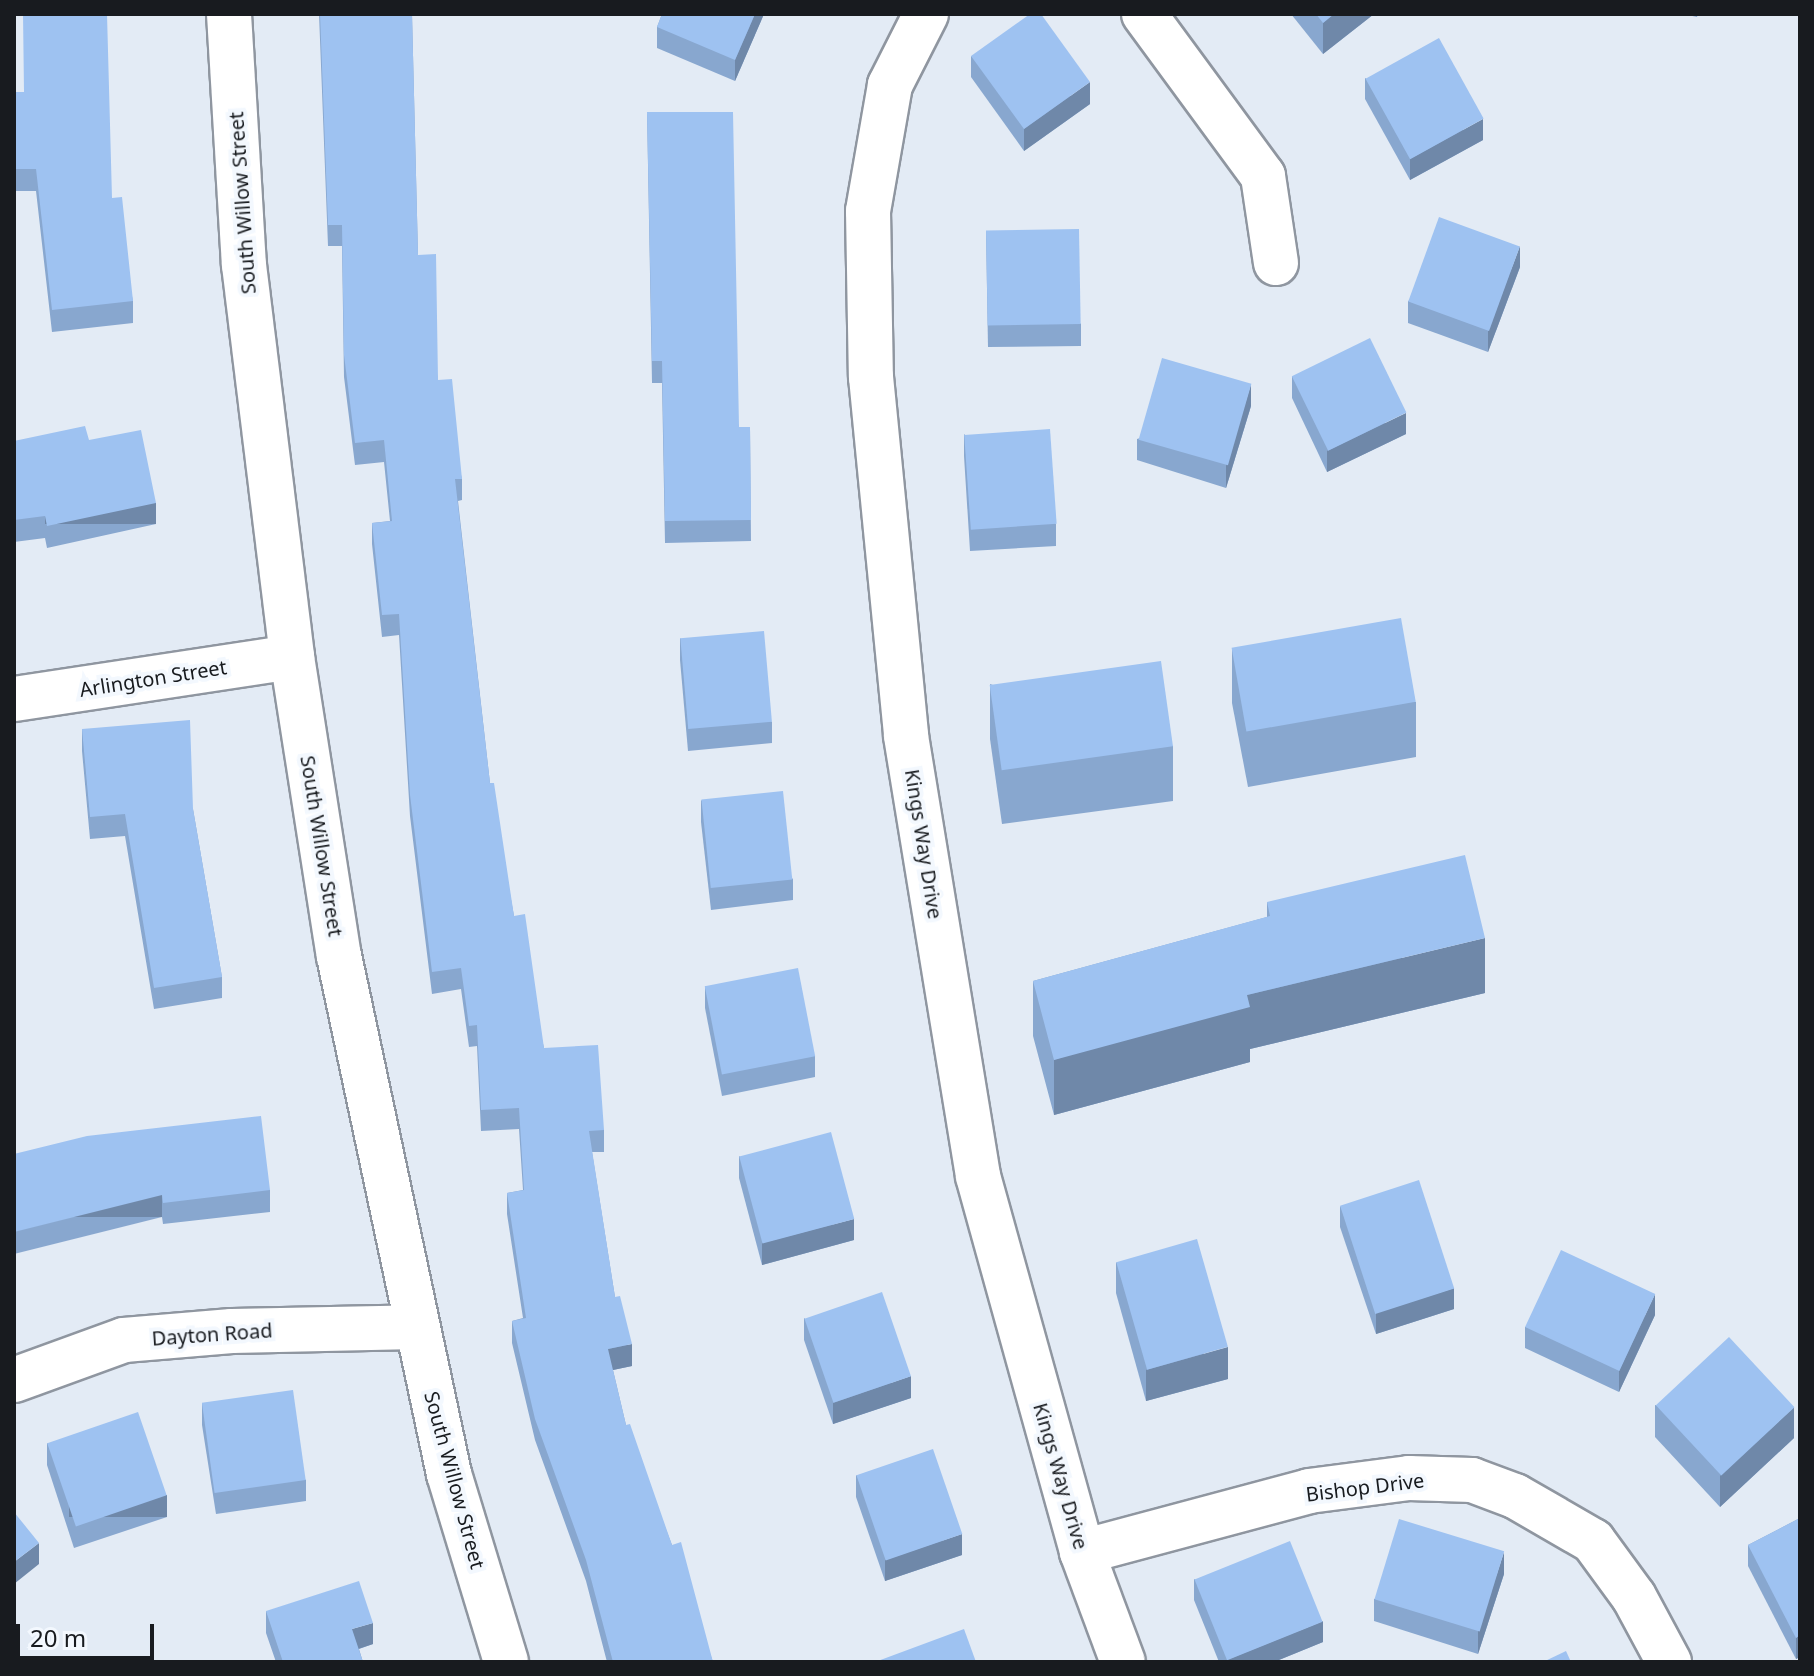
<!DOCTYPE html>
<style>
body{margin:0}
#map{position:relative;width:1814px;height:1676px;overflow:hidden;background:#e3ebf5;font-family:"Noto Sans",sans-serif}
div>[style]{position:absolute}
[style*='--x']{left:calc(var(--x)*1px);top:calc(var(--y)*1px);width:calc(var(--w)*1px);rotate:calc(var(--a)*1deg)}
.roads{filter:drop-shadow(2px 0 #8f96a0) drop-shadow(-2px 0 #8f96a0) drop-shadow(0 2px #8f96a0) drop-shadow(0 -2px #8f96a0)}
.minor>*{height:44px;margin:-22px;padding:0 22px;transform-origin:22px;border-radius:22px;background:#fff}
.wall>*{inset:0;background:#88a7cf}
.shaded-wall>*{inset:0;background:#6f88a9;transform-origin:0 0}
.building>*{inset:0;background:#9ec2f1;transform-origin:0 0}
span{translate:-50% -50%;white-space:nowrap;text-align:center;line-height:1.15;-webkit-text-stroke:8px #f3f8fe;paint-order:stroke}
.street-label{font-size:20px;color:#181b1f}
.frame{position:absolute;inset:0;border:16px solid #181b1f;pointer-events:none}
.scale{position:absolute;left:16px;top:1624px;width:138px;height:36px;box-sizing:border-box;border:4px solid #181b1f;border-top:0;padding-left:10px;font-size:24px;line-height:28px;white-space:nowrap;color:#181b1f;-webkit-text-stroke:6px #f3f8fe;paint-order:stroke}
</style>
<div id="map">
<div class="roads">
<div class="minor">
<div style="--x:229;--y:14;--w:251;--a:86.6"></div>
<div style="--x:244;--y:265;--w:395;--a:83"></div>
<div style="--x:292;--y:657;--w:303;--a:81.1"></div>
<div style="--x:339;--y:956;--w:530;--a:78.01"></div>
<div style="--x:449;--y:1474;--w:196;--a:73.1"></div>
<div style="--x:926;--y:14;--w:80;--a:116.9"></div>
<div style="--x:890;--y:85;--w:128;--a:99.9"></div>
<div style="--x:868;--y:211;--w:166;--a:89"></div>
<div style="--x:871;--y:377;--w:361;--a:84.4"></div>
<div style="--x:906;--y:736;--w:446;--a:80.7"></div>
<div style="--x:978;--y:1176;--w:390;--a:74.5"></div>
<div style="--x:1082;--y:1552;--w:117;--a:69.6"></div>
<div style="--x:1144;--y:14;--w:201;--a:53.7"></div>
<div style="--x:1263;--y:176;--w:88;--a:81.5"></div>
<div style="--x:14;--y:699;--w:281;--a:-8.6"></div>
<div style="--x:14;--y:1380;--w:117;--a:-20"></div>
<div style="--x:124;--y:1340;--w:108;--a:-4.8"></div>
<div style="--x:232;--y:1331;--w:185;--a:-1.2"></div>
<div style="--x:1082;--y:1552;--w:235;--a:-15"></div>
<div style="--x:1309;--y:1491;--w:101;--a:-7.4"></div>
<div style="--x:1409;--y:1478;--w:63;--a:1.8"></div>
<div style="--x:1472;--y:1480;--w:46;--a:20.4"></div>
<div style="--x:1515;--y:1496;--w:90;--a:30"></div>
<div style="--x:1593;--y:1541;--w:69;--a:53.8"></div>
<div style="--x:1634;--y:1597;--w:74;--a:61.7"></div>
</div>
</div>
<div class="wall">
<div style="clip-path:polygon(319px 14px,412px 14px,418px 255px,438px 380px,462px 479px,462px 500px,458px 501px,490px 783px,514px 916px,544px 1048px,604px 1130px,604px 1152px,592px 1152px,615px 1297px,632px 1366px,613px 1370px,626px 1425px,672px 1545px,713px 1662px,607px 1662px,586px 1581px,535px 1440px,512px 1343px,512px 1321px,523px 1318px,507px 1214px,507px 1193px,523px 1190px,519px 1129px,481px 1131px,477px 1046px,469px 1047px,461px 989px,432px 994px,410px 816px,399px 635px,382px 637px,372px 544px,372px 523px,390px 521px,384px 462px,355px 465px,344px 377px,342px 246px,328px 246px)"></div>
<div style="clip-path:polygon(662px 14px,764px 14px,735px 81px,657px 48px,657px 27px)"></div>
<div style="clip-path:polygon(1291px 14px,1374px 14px,1323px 54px)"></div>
<div style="clip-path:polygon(1683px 14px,1698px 14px,1697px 17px)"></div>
<div style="clip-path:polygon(971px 56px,1090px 104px,1024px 151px,971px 77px)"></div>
<div style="clip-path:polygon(1365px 78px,1483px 140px,1410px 180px,1365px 99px)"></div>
<div style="clip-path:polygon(14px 92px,112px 198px,133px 301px,133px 323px,52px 332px,36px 191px,14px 191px)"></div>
<div style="clip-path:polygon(647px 112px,739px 427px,750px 427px,751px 541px,665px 543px,662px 383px,652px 383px)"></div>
<div style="clip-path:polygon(986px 231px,1081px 324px,1081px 346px,988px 347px)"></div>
<div style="clip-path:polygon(1520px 267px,1488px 352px,1408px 323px,1408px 301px)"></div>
<div style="clip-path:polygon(1292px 376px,1406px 434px,1327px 472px,1292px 398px)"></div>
<div style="clip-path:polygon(1251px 406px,1226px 488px,1137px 460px,1137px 439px)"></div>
<div style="clip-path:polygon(964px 434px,1056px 524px,1056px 546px,970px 551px,964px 456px)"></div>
<div style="clip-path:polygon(89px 440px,156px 524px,47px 548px,45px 538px,14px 542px,14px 441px)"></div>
<div style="clip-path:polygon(680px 638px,772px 722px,772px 743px,688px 751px,680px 660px)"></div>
<div style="clip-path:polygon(1232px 648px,1416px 702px,1416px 757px,1248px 787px,1232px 703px)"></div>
<div style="clip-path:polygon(990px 684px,1173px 746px,1173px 801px,1002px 824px,990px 739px)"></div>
<div style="clip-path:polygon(82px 729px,193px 809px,222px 977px,222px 998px,154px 1009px,125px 836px,90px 839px,82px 751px)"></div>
<div style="clip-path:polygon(701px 800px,793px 879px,793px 900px,711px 910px,701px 822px)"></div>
<div style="clip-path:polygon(1267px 902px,1485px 993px,1250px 1049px,1250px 1062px,1054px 1115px,1033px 1036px,1033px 981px,1267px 917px)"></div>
<div style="clip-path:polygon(705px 986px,815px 1056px,815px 1077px,722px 1096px,705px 1008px)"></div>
<div style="clip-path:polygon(14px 1154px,270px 1190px,270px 1212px,163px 1224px,162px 1217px,14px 1254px)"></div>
<div style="clip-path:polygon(739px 1156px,854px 1240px,762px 1265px,739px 1178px)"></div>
<div style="clip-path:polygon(1340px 1206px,1454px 1309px,1376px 1334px,1340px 1227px)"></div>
<div style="clip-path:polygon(1116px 1262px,1228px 1379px,1146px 1401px,1116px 1293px)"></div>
<div style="clip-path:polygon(1655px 1315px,1619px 1392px,1525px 1348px,1525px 1327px)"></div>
<div style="clip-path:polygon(804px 1318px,911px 1398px,833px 1424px,804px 1340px)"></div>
<div style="clip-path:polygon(202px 1403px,306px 1480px,306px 1501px,216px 1514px,202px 1425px)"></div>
<div style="clip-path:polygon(1655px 1405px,1794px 1438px,1720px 1507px,1655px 1437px)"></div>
<div style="clip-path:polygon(47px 1443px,167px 1517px,74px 1548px,47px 1465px)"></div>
<div style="clip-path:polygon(856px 1475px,962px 1555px,885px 1581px,856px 1497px)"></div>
<div style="clip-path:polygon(1800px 1518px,1800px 1657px,1796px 1659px,1748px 1566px,1748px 1545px)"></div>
<div style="clip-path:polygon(1504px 1574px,1478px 1654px,1374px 1621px,1374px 1599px)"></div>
<div style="clip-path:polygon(1194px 1579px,1323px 1642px,1274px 1662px,1219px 1662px,1194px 1600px)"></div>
<div style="clip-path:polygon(266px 1611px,373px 1644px,359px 1649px,363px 1662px,276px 1662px,266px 1633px)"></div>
</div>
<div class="shaded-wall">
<div style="clip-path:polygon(755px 14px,764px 14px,735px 81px,735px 60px)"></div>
<div style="clip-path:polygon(1334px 14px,1374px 14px,1323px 54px,1323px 23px)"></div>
<div style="clip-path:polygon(1090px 82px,1090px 104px,1024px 151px,1024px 129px)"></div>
<div style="clip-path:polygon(1483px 119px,1483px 140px,1410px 180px,1410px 159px)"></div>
<div style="clip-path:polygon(1520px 246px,1520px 267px,1488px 352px,1488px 331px)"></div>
<div style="clip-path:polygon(1251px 384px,1251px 406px,1226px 488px,1226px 466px)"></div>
<div style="clip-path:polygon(1406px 413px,1406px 434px,1327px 472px,1327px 451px)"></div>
<div style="left:156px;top:503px;width:21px;height:111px;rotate:90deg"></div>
<div style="clip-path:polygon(1485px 938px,1485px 993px,1250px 1049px,1250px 1062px,1054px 1115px,1054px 1060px,1247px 995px)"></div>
<div style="left:162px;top:1195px;width:22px;height:153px;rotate:90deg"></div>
<div style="clip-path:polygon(854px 1219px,854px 1240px,762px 1265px,762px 1243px)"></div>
<div style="clip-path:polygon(1454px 1288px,1454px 1309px,1376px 1334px,1376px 1313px)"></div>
<div style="clip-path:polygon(1655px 1294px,1655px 1315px,1619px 1392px,1619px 1371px)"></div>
<div style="clip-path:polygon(632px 1344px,632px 1366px,608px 1371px,608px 1349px)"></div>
<div style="clip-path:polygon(1228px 1347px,1228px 1379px,1146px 1401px,1146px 1370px)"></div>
<div style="clip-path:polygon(911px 1376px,911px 1398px,833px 1424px,833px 1403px)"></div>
<div style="clip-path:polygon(1794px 1407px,1794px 1438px,1720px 1507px,1720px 1476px)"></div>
<div style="left:167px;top:1495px;width:22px;height:98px;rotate:90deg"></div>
<div style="clip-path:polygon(962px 1534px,962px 1555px,885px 1581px,885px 1560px)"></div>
<div style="clip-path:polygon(39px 1543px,39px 1564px,14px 1584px,14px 1562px)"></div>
<div style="clip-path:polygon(1504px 1552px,1504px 1574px,1478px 1654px,1478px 1632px)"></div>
<div style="clip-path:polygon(1323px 1621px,1323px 1642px,1274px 1662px,1227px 1662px,1227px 1660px)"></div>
<div style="clip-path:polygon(373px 1623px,373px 1644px,352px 1651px,352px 1629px)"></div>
<div style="clip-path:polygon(1800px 1635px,1800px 1657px,1796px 1659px,1796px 1638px)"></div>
</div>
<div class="building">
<div style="clip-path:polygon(23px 14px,107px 14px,112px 198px,122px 197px,133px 301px,52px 310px,36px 169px,14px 169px,14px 92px,24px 92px)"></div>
<div style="clip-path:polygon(320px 14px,412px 14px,418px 255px,436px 254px,438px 380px,452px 379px,462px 479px,455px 479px,490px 783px,494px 783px,514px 916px,525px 914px,544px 1048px,598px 1045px,604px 1130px,589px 1131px,615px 1297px,620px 1296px,632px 1344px,608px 1349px,626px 1425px,630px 1424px,672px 1545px,681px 1542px,713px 1662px,613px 1662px,586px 1560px,535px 1419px,512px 1321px,526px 1318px,507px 1193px,524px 1190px,519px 1108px,481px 1110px,477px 1025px,469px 1026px,461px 968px,432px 972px,410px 795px,399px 614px,382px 615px,372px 523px,392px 521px,384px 440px,355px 443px,344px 355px,342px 225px,328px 225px)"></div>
<div style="clip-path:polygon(662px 14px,755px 14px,735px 60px,657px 27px)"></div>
<div style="clip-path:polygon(1030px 14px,1041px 14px,1090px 82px,1024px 129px,971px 56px)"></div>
<div style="clip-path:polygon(1316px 14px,1334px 14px,1323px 23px)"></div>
<div style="left:1439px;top:38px;width:92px;height:84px;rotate:61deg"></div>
<div style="clip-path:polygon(647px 112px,733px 112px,739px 427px,750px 427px,751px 520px,665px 521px,662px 361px,652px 361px)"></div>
<div style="left:1439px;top:217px;width:86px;height:90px;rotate:20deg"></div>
<div style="left:1079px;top:229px;width:95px;height:93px;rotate:89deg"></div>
<div style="left:1370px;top:338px;width:83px;height:87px;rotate:64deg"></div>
<div style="left:1162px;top:358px;width:93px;height:85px;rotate:16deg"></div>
<div style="clip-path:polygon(85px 426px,89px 440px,141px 430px,156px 503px,47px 526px,45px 516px,14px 520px,14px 441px)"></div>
<div style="left:1050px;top:429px;width:95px;height:86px;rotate:86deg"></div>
<div style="left:1401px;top:618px;width:85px;height:172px;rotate:80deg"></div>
<div style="left:764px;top:631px;width:91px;height:84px;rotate:85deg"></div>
<div style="left:1161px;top:661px;width:86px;height:173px;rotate:82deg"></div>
<div style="clip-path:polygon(190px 720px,193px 809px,222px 977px,154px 988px,125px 814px,90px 817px,82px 729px)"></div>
<div style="left:783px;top:791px;width:89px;height:82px;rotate:84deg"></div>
<div style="clip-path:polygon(1465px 855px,1485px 938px,1247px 995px,1250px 1007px,1054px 1060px,1033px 981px,1270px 916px,1267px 902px)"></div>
<div style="left:798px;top:968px;width:90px;height:95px;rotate:79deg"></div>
<div style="clip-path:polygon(261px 1116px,270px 1190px,163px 1203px,162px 1195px,14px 1232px,14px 1154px,87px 1136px)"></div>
<div style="left:831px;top:1132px;width:90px;height:95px;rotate:75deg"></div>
<div style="left:1419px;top:1180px;width:114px;height:83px;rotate:72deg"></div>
<div style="left:1197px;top:1239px;width:112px;height:84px;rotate:74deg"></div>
<div style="left:1561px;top:1250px;width:104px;height:85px;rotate:25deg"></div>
<div style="left:882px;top:1292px;width:89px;height:82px;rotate:71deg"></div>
<div style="left:1729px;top:1337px;width:96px;height:100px;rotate:47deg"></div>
<div style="left:293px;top:1390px;width:91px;height:92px;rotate:82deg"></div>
<div style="left:138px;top:1412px;width:88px;height:96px;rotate:71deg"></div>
<div style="left:933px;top:1449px;width:90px;height:81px;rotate:71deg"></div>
<div style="clip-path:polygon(14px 1512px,39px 1543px,14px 1562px)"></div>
<div style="clip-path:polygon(1800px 1518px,1800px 1635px,1796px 1638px,1748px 1545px)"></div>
<div style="left:1399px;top:1519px;width:110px;height:84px;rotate:17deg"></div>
<div style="left:1290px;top:1541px;width:87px;height:103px;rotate:68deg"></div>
<div style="clip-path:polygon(359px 1581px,373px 1623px,352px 1629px,363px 1662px,283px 1662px,266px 1611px)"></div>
<div style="clip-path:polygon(964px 1629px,976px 1662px,875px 1662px)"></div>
<div style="clip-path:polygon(1566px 1651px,1571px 1662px,1543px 1662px)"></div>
</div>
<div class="street-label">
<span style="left:242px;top:203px;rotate:-94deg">South Willow Street</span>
<span style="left:153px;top:678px;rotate:-9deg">Arlington Street</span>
<span style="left:924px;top:844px;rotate:81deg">Kings Way Drive</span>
<span style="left:322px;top:846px;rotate:81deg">South Willow Street</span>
<span style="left:212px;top:1334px;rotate:-4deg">Dayton Road</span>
<span style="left:1061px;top:1476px;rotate:74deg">Kings Way Drive</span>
<span style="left:455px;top:1480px;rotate:75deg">South Willow Street</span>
<span style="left:1365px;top:1487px;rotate:-7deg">Bishop Drive</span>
</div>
<div class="frame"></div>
<div class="scale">20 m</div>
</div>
